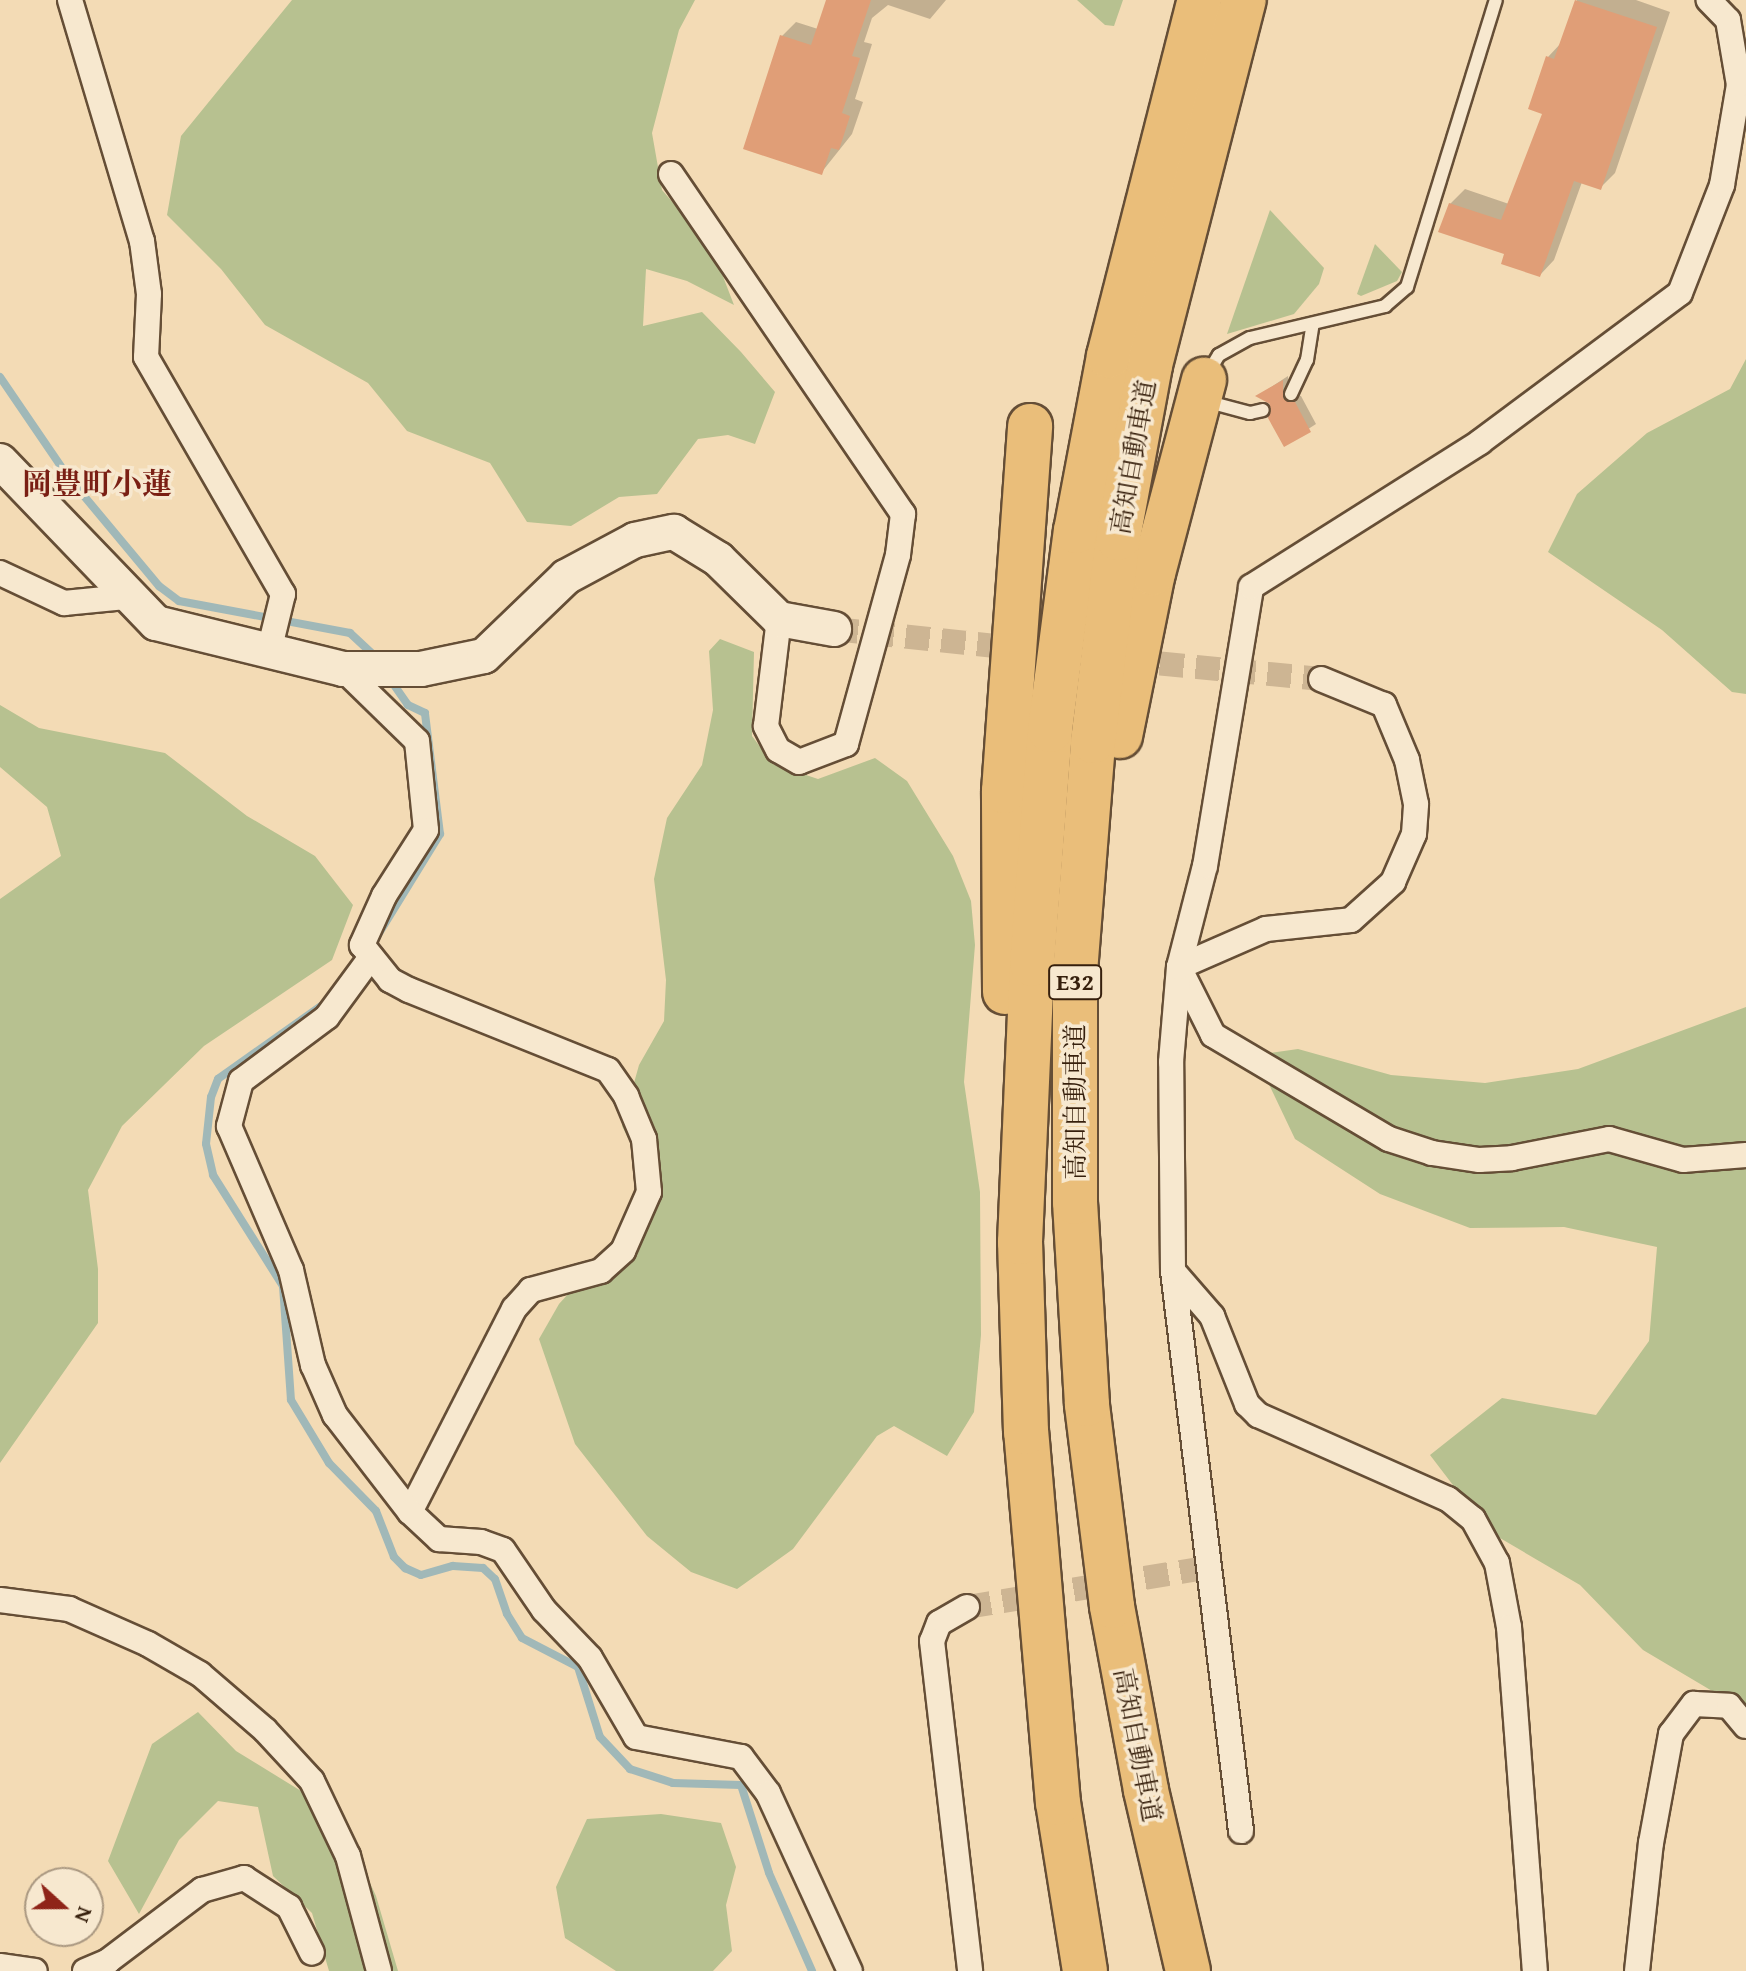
<!DOCTYPE html>
<meta charset="utf-8">
<style>
body{margin:0}
#map{position:relative;width:1746px;height:1971px;overflow:hidden;background:#f3dbb5;font-family:"Gentium Book Plus","Noto Serif JP",serif}
div>[style]{position:absolute}
[style*='--x']{left:calc(var(--x)*1px);top:calc(var(--y)*1px);width:calc(var(--w)*1px);rotate:calc(var(--a)*1deg)}
.green>*{inset:0;background:#b7c190}
.shadow>*{inset:0;background:#0003}
.stream>*{height:8px;margin:-4px;padding:0 4px;transform-origin:4px;border-radius:4px;background:#a0b8b8}
.building>*{inset:0;background:#e09e77}
.street-tunnel>*{height:24px;margin-top:-12px;transform-origin:0;background:repeating-linear-gradient(90deg,#cdb593 0 24px,transparent 0 36px)}
.roads{filter:drop-shadow(2px 0 #654e36) drop-shadow(-2px 0 #654e36) drop-shadow(0 2px #654e36) drop-shadow(0 -2px #654e36)}
.lane>*{height:12px;margin:-6px;padding:0 6px;transform-origin:6px;border-radius:6px;background:#f7e8cf}
.street>*{height:24px;margin:-12px;padding:0 12px;transform-origin:12px;border-radius:12px;background:#f7e8cf}
.secondary>*{height:34px;margin:-17px;padding:0 17px;transform-origin:17px;border-radius:17px;background:#f7e8cf}
.highway>*{height:44px;margin:-22px;padding:0 22px;transform-origin:22px;border-radius:22px;background:#eabe7a}
span{translate:-50% -50%;white-space:nowrap;text-align:center;line-height:1.15;-webkit-text-stroke:7px #f7e8cf;paint-order:stroke}
.shield-label span{padding:2px 6px;background:#f7e8cf;border:2px solid;border-radius:6px;-webkit-text-stroke-width:0}
.shield-label{font-size:24px;color:#361f0c;font-weight:700}
.street-label{font-size:26px;color:#361f0c}
.quarter-label{font-size:30px;color:#7a1f14;font-weight:700}
.north{position:absolute;left:24px;top:1867px;width:80px;height:80px;box-sizing:border-box;background:#f7e8cf;border:2px solid #aa9881;border-radius:50%;rotate:111deg;font-size:22px;font-weight:700;line-height:32px;text-align:center;color:#361f0c}
.north::after{content:'';display:block;margin:auto;width:28px;height:36px;background:#8f2418;clip-path:polygon(50% 0,100% 100%,50% 72%,0 100%)}
</style>
<div id="map">
<div class="green">
<div style="clip-path:polygon(292px 0,695px 0,679px 30px,652px 133px,662px 190px,712px 248px,734px 305px,687px 281px,646px 269px,643px 326px,702px 312px,741px 352px,775px 392px,755px 444px,728px 435px,698px 439px,657px 494px,619px 497px,571px 526px,527px 522px,490px 463px,407px 431px,368px 383px,265px 325px,221px 269px,167px 215px,181px 136px)"></div>
<div style="clip-path:polygon(1077px 0,1123px 0,1114px 26px,1105px 25px)"></div>
<div style="clip-path:polygon(1270px 210px,1324px 268px,1319px 284px,1294px 314px,1227px 334px)"></div>
<div style="clip-path:polygon(1375px 244px,1402px 272px,1397px 281px,1361px 296px,1357px 294px)"></div>
<div style="clip-path:polygon(1746px 359px,1746px 694px,1732px 692px,1662px 630px,1548px 552px,1577px 494px,1647px 433px,1730px 389px)"></div>
<div style="clip-path:polygon(720px 639px,754px 652px,752px 736px,773px 764px,818px 779px,875px 758px,907px 781px,953px 856px,971px 901px,975px 945px,964px 1082px,980px 1192px,981px 1335px,974px 1412px,947px 1456px,894px 1426px,877px 1436px,793px 1549px,737px 1589px,691px 1572px,647px 1536px,575px 1444px,539px 1339px,559px 1304px,628px 1228px,646px 1174px,622px 1126px,639px 1065px,664px 1021px,666px 980px,654px 879px,667px 818px,702px 765px,713px 710px,709px 651px)"></div>
<div style="clip-path:polygon(0 705px,39px 728px,165px 753px,247px 816px,315px 856px,353px 905px,332px 960px,204px 1046px,122px 1126px,88px 1190px,98px 1269px,98px 1323px,0 1463px,0 899px,61px 856px,47px 807px,0 767px)"></div>
<div style="clip-path:polygon(1746px 1007px,1746px 1731px,1729px 1701px,1643px 1650px,1580px 1585px,1488px 1531px,1430px 1455px,1502px 1398px,1596px 1415px,1649px 1341px,1657px 1247px,1564px 1227px,1470px 1228px,1380px 1194px,1295px 1139px,1255px 1055px,1298px 1049px,1391px 1075px,1485px 1083px,1578px 1069px)"></div>
<div style="clip-path:polygon(198px 1712px,236px 1751px,319px 1802px,349px 1837px,376px 1896px,398px 1971px,329px 1971px,312px 1913px,273px 1876px,258px 1807px,218px 1801px,179px 1840px,139px 1914px,108px 1861px,152px 1744px)"></div>
<div style="clip-path:polygon(661px 1814px,721px 1823px,736px 1867px,726px 1905px,732px 1951px,713px 1971px,616px 1971px,565px 1938px,556px 1887px,587px 1819px)"></div>
</div>
<div class="shadow">
<div style="clip-path:polygon(828px 0,946px 0,930px 19px,888px 5px,872px 18px,864px 42px,872px 44px,855px 99px,863px 102px,852px 134px,821px 173px,782px 36px,796px 22px,818px 29px)"></div>
<div style="clip-path:polygon(1577px 0,1636px 0,1670px 12px,1615px 173px,1600px 188px,1582px 182px,1554px 260px,1540px 275px,1450px 204px,1465px 189px,1509px 204px,1545px 112px,1548px 57px,1562px 42px)"></div>
<div style="clip-path:polygon(1288px 376px,1289px 393px,1301px 396px,1316px 424px,1285px 444px,1272px 404px,1259px 395px)"></div>
</div>
<div class="stream">
<div style="--x:0;--y:377;--w:122;--a:55.7"></div>
<div style="--x:69;--y:478;--w:141;--a:50.2"></div>
<div style="--x:159;--y:586;--w:25;--a:37"></div>
<div style="--x:179;--y:601;--w:174;--a:10.6"></div>
<div style="--x:350;--y:633;--w:40;--a:43"></div>
<div style="--x:373;--y:943;--w:128;--a:-58.4"></div>
<div style="--x:440;--y:834;--w:122;--a:-97.1"></div>
<div style="--x:425;--y:713;--w:19;--a:-155"></div>
<div style="--x:408;--y:705;--w:32;--a:-125"></div>
<div style="--x:321;--y:1006;--w:126;--a:144.7"></div>
<div style="--x:218;--y:1079;--w:19;--a:111"></div>
<div style="--x:211;--y:1097;--w:47;--a:96.1"></div>
<div style="--x:206;--y:1144;--w:32;--a:77"></div>
<div style="--x:213;--y:1175;--w:131;--a:57.8"></div>
<div style="--x:283;--y:1286;--w:114;--a:86"></div>
<div style="--x:291;--y:1400;--w:74;--a:58.9"></div>
<div style="--x:329;--y:1463;--w:67;--a:45.6"></div>
<div style="--x:376;--y:1511;--w:49;--a:68.6"></div>
<div style="--x:394;--y:1557;--w:16;--a:45"></div>
<div style="--x:405;--y:1568;--w:17;--a:24"></div>
<div style="--x:421;--y:1575;--w:33;--a:-16"></div>
<div style="--x:453;--y:1566;--w:30;--a:4"></div>
<div style="--x:483;--y:1568;--w:16;--a:43"></div>
<div style="--x:495;--y:1579;--w:37;--a:71"></div>
<div style="--x:507;--y:1614;--w:28;--a:58"></div>
<div style="--x:522;--y:1638;--w:63;--a:27.4"></div>
<div style="--x:578;--y:1667;--w:73;--a:72.6"></div>
<div style="--x:600;--y:1737;--w:44;--a:46.8"></div>
<div style="--x:630;--y:1769;--w:45;--a:18"></div>
<div style="--x:673;--y:1783;--w:68;--a:1.7"></div>
<div style="--x:741;--y:1785;--w:92;--a:72.3"></div>
<div style="--x:769;--y:1873;--w:107;--a:66.3"></div>
</div>
<div class="building">
<div style="clip-path:polygon(826px 0,871px 0,852px 56px,860px 58px,842px 113px,850px 116px,839px 150px,831px 148px,822px 175px,743px 149px,780px 35px,811px 45px)"></div>
<div style="clip-path:polygon(1575px 0,1657px 27px,1601px 190px,1574px 181px,1540px 277px,1501px 264px,1504px 254px,1438px 232px,1449px 203px,1501px 220px,1542px 114px,1528px 109px,1546px 56px,1554px 59px)"></div>
<div style="clip-path:polygon(1283px 380px,1283px 398px,1295px 402px,1311px 432px,1284px 447px,1268px 418px,1270px 404px,1255px 396px)"></div>
</div>
<div class="street-tunnel">
<div style="--x:834;--y:629;--w:191;--a:6"></div>
<div style="--x:1124;--y:660;--w:198;--a:5.5"></div>
<div style="--x:967;--y:1607;--w:235;--a:-9.3"></div>
</div>
<div class="roads">
<div class="lane">
<div style="--x:1208;--y:373;--w:21;--a:-59"></div>
<div style="--x:1219;--y:355;--w:35;--a:-29"></div>
<div style="--x:1250;--y:338;--w:139;--a:-13.3"></div>
<div style="--x:1385;--y:306;--w:29;--a:-41"></div>
<div style="--x:1407;--y:287;--w:300;--a:-72.8"></div>
<div style="--x:1291;--y:394;--w:38;--a:-65"></div>
<div style="--x:1307;--y:360;--w:36;--a:-81"></div>
<div style="--x:1205;--y:401;--w:47;--a:14.9"></div>
<div style="--x:1250;--y:413;--w:13;--a:-13"></div>
</div>
<div class="street">
<div style="--x:70;--y:0;--w:252;--a:73.4"></div>
<div style="--x:142;--y:241;--w:53;--a:82.5"></div>
<div style="--x:149;--y:294;--w:63;--a:92.7"></div>
<div style="--x:146;--y:357;--w:274;--a:60"></div>
<div style="--x:283;--y:594;--w:59;--a:103.8"></div>
<div style="--x:671;--y:174;--w:412;--a:55.7"></div>
<div style="--x:903;--y:514;--w:41;--a:97"></div>
<div style="--x:898;--y:555;--w:196;--a:105.4"></div>
<div style="--x:846;--y:744;--w:50;--a:159"></div>
<div style="--x:799;--y:762;--w:24;--a:-150"></div>
<div style="--x:778;--y:750;--w:27;--a:-117"></div>
<div style="--x:766;--y:726;--w:108;--a:-83.1"></div>
<div style="--x:0;--y:573;--w:71;--a:25.1"></div>
<div style="--x:64;--y:603;--w:72;--a:-5.6"></div>
<div style="--x:343;--y:669;--w:103;--a:44.2"></div>
<div style="--x:417;--y:741;--w:89;--a:84.2"></div>
<div style="--x:426;--y:830;--w:78;--a:122.5"></div>
<div style="--x:384;--y:896;--w:54;--a:114.2"></div>
<div style="--x:362;--y:945;--w:45;--a:51.3"></div>
<div style="--x:390;--y:980;--w:21;--a:28"></div>
<div style="--x:409;--y:990;--w:214;--a:21.9"></div>
<div style="--x:608;--y:1070;--w:32;--a:55"></div>
<div style="--x:626;--y:1096;--w:47;--a:67.3"></div>
<div style="--x:644;--y:1139;--w:53;--a:84.6"></div>
<div style="--x:649;--y:1192;--w:64;--a:113.8"></div>
<div style="--x:623;--y:1251;--w:30;--a:138"></div>
<div style="--x:601;--y:1271;--w:73;--a:164.8"></div>
<div style="--x:531;--y:1290;--w:25;--a:132"></div>
<div style="--x:514;--y:1309;--w:228;--a:117.1"></div>
<div style="--x:371;--y:957;--w:74;--a:126.3"></div>
<div style="--x:327;--y:1017;--w:107;--a:143.3"></div>
<div style="--x:241;--y:1081;--w:47;--a:104.9"></div>
<div style="--x:229;--y:1126;--w:157;--a:66.7"></div>
<div style="--x:291;--y:1270;--w:98;--a:77"></div>
<div style="--x:313;--y:1365;--w:55;--a:66.3"></div>
<div style="--x:335;--y:1415;--w:123;--a:52.3"></div>
<div style="--x:410;--y:1512;--w:40;--a:43"></div>
<div style="--x:439;--y:1539;--w:42;--a:4.1"></div>
<div style="--x:481;--y:1542;--w:23;--a:20"></div>
<div style="--x:503;--y:1550;--w:73;--a:55.7"></div>
<div style="--x:544;--y:1610;--w:66;--a:46.2"></div>
<div style="--x:590;--y:1658;--w:91;--a:59.8"></div>
<div style="--x:636;--y:1737;--w:107;--a:10.8"></div>
<div style="--x:741;--y:1757;--w:45;--a:53.1"></div>
<div style="--x:768;--y:1793;--w:196;--a:65.3"></div>
<div style="--x:1179;--y:967;--w:76;--a:63.4"></div>
<div style="--x:1213;--y:1035;--w:204;--a:30.6"></div>
<div style="--x:1389;--y:1139;--w:45;--a:18"></div>
<div style="--x:1432;--y:1153;--w:48;--a:8.5"></div>
<div style="--x:1479;--y:1160;--w:33;--a:-3"></div>
<div style="--x:1512;--y:1158;--w:99;--a:-11.1"></div>
<div style="--x:1609;--y:1139;--w:77;--a:15.8"></div>
<div style="--x:1683;--y:1160;--w:63;--a:-4.5"></div>
<div style="--x:1179;--y:967;--w:95;--a:-23.6"></div>
<div style="--x:1266;--y:929;--w:85;--a:-6"></div>
<div style="--x:1351;--y:920;--w:57;--a:-42.1"></div>
<div style="--x:1393;--y:882;--w:52;--a:-66.4"></div>
<div style="--x:1414;--y:834;--w:30;--a:-86"></div>
<div style="--x:1416;--y:804;--w:45;--a:-101.6"></div>
<div style="--x:1407;--y:760;--w:60;--a:-112.7"></div>
<div style="--x:1384;--y:705;--w:68;--a:-157.6"></div>
<div style="--x:1173;--y:1271;--w:60;--a:49.1"></div>
<div style="--x:1212;--y:1316;--w:95;--a:68.3"></div>
<div style="--x:1247;--y:1404;--w:16;--a:45"></div>
<div style="--x:1258;--y:1415;--w:208;--a:23.9"></div>
<div style="--x:1448;--y:1499;--w:32;--a:39"></div>
<div style="--x:1473;--y:1519;--w:50;--a:61.4"></div>
<div style="--x:1497;--y:1563;--w:65;--a:79.4"></div>
<div style="--x:1509;--y:1627;--w:345;--a:85.7"></div>
<div style="--x:0;--y:1600;--w:70;--a:7.4"></div>
<div style="--x:69;--y:1609;--w:86;--a:23.9"></div>
<div style="--x:148;--y:1644;--w:60;--a:30"></div>
<div style="--x:200;--y:1674;--w:86;--a:40.7"></div>
<div style="--x:265;--y:1730;--w:69;--a:47.3"></div>
<div style="--x:312;--y:1781;--w:83;--a:64.4"></div>
<div style="--x:348;--y:1856;--w:119;--a:74.9"></div>
<div style="--x:967;--y:1607;--w:32;--a:150"></div>
<div style="--x:939;--y:1623;--w:19;--a:111"></div>
<div style="--x:932;--y:1641;--w:332;--a:83.4"></div>
<div style="--x:1241;--y:1831;--w:564;--a:-96.92"></div>
<div style="--x:1173;--y:1271;--w:209;--a:-90.5"></div>
<div style="--x:1171;--y:1062;--w:95;--a:-85.2"></div>
<div style="--x:1179;--y:967;--w:104;--a:-75.6"></div>
<div style="--x:1205;--y:866;--w:283;--a:-80.6"></div>
<div style="--x:1251;--y:587;--w:271;--a:-32.3"></div>
<div style="--x:1480;--y:442;--w:249;--a:-36.7"></div>
<div style="--x:1680;--y:293;--w:116;--a:-68.7"></div>
<div style="--x:1722;--y:185;--w:101;--a:-80.4"></div>
<div style="--x:1739;--y:85;--w:66;--a:-99.6"></div>
<div style="--x:1728;--y:20;--w:28;--a:-134"></div>
<div style="--x:0;--y:1966;--w:35;--a:8"></div>
<div style="--x:85;--y:1971;--w:25;--a:-23"></div>
<div style="--x:108;--y:1961;--w:118;--a:-37.1"></div>
<div style="--x:202;--y:1890;--w:44;--a:-15.9"></div>
<div style="--x:244;--y:1878;--w:54;--a:32.8"></div>
<div style="--x:289;--y:1907;--w:51;--a:63.4"></div>
<div style="--x:1637;--y:1971;--w:129;--a:-83.8"></div>
<div style="--x:1651;--y:1843;--w:111;--a:-79.6"></div>
<div style="--x:1671;--y:1734;--w:38;--a:-53"></div>
<div style="--x:1694;--y:1704;--w:35;--a:3"></div>
<div style="--x:1729;--y:1706;--w:26;--a:50"></div>
</div>
<div class="secondary">
<div style="--x:0;--y:461;--w:225;--a:46.1"></div>
<div style="--x:156;--y:623;--w:193;--a:13.8"></div>
<div style="--x:343;--y:669;--w:78;--a:0"></div>
<div style="--x:421;--y:669;--w:64;--a:-11.7"></div>
<div style="--x:484;--y:656;--w:114;--a:-43.9"></div>
<div style="--x:566;--y:577;--w:78;--a:-28.2"></div>
<div style="--x:635;--y:540;--w:40;--a:-12"></div>
<div style="--x:674;--y:532;--w:52;--a:31.5"></div>
<div style="--x:718;--y:559;--w:86;--a:44.5"></div>
<div style="--x:779;--y:619;--w:56;--a:10.3"></div>
</div>
<div class="highway">
<div style="--x:1120;--y:736;--w:166;--a:-78.6"></div>
<div style="--x:1153;--y:573;--w:200;--a:-75.2"></div>
<div style="--x:1005;--y:992;--w:201;--a:-90.3"></div>
<div style="--x:1004;--y:791;--w:366;--a:-85.9"></div>
<div style="--x:1085;--y:1971;--w:170;--a:-99.1"></div>
<div style="--x:1058;--y:1803;--w:372;--a:-94.9"></div>
<div style="--x:1026;--y:1432;--w:190;--a:-91.8"></div>
<div style="--x:1020;--y:1242;--w:278;--a:-87.5"></div>
<div style="--x:1032;--y:964;--w:235;--a:-85.6"></div>
<div style="--x:1050;--y:730;--w:201;--a:-82.6"></div>
<div style="--x:1076;--y:531;--w:178;--a:-79.3"></div>
<div style="--x:1109;--y:356;--w:367;--a:-75.7"></div>
<div style="--x:1188;--y:1971;--w:186;--a:-103.1"></div>
<div style="--x:1146;--y:1790;--w:187;--a:-100.5"></div>
<div style="--x:1112;--y:1606;--w:204;--a:-97.1"></div>
<div style="--x:1087;--y:1404;--w:202;--a:-93.4"></div>
<div style="--x:1075;--y:1202;--w:230;--a:-90"></div>
<div style="--x:1075;--y:972;--w:232;--a:-85.5"></div>
<div style="--x:1093;--y:741;--w:205;--a:-83"></div>
<div style="--x:1118;--y:538;--w:176;--a:-79.5"></div>
<div style="--x:1150;--y:365;--w:377;--a:-75.6"></div>
</div>
</div>
<div class="shield-label">
<span style="left:1075px;top:982px">E32</span>
</div>
<div class="street-label">
<span style="left:1133px;top:457px;rotate:-80deg">高知自動車道</span>
<span style="left:1075px;top:1102px;rotate:-90deg">高知自動車道</span>
<span style="left:1138px;top:1745px;rotate:79deg">高知自動車道</span>
</div>
<div class="quarter-label">
<span style="left:97px;top:483px">岡豊町小蓮</span>
</div>
<div class="north">N</div>
</div>
